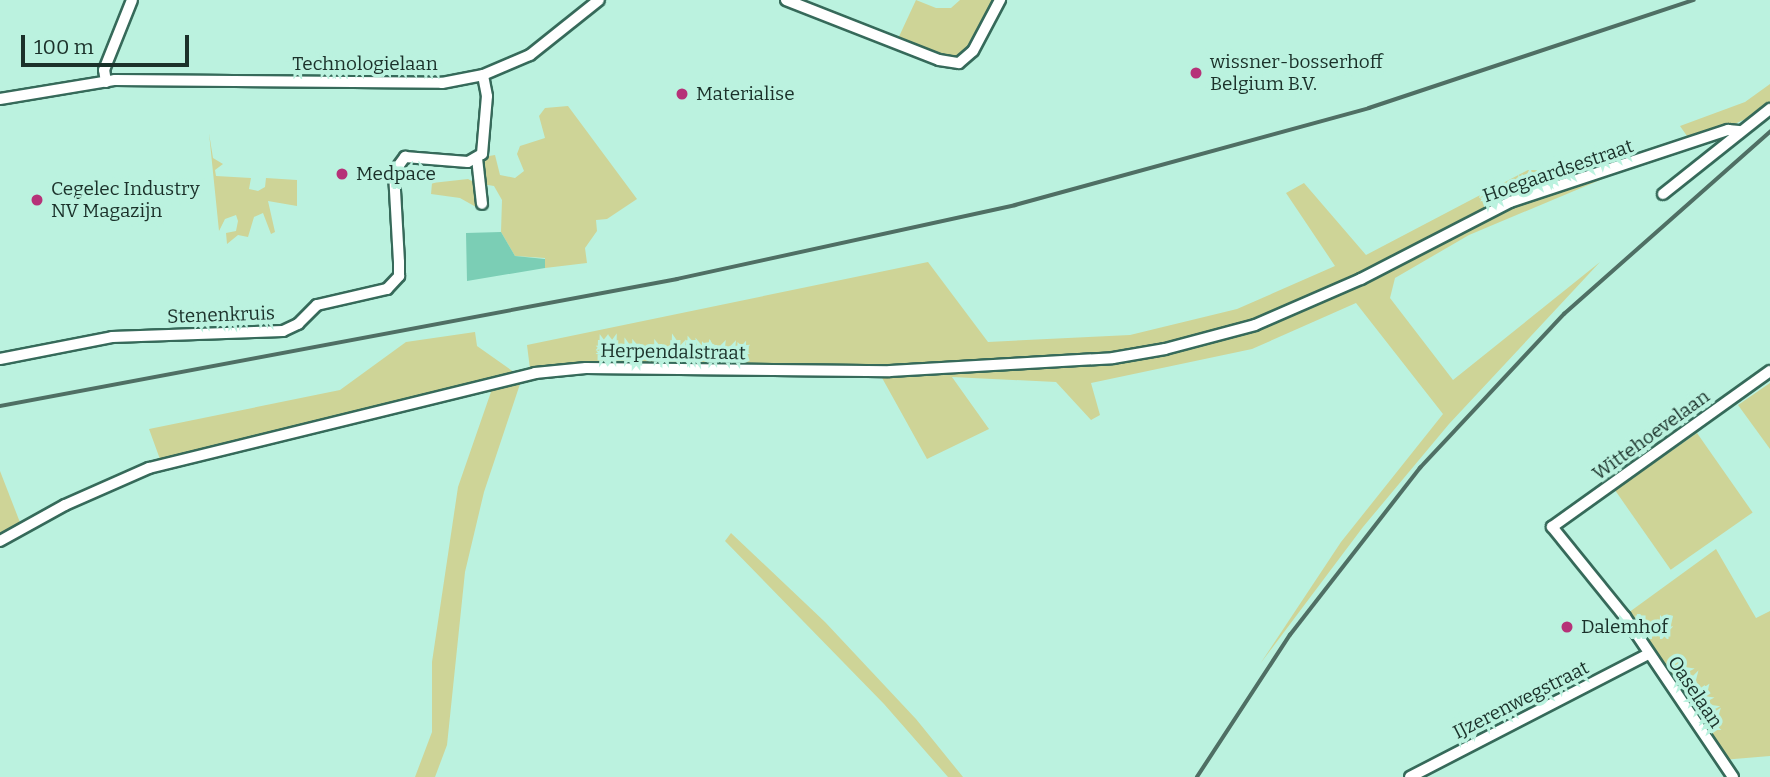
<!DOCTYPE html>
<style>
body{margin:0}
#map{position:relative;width:1770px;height:777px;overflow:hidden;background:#bbf2df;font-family:Bitter,serif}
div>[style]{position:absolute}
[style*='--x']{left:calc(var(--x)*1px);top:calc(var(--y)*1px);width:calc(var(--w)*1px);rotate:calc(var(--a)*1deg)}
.green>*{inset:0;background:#ced497;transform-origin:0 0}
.water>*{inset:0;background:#7bceb5}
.roads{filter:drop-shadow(2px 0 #366a5a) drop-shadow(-2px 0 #366a5a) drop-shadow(0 2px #366a5a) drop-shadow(0 -2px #366a5a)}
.minor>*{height:10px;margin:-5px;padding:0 5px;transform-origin:5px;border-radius:5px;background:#fff}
.rail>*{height:3.5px;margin:-1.75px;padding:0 1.75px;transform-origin:1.75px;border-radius:1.75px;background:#4f6f64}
.dots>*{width:19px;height:19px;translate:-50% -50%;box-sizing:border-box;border:4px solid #bbf2df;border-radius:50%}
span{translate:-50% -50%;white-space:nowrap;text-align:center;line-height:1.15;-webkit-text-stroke:7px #bbf2df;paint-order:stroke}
.poi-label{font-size:19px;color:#1b312a}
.left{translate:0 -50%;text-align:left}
.street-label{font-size:19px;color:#1b312a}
.scale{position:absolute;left:21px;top:35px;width:168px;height:32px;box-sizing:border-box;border:4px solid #1b312a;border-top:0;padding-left:9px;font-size:21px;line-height:24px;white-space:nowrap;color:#1b312a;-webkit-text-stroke:5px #bbf2df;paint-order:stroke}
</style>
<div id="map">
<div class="green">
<div style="clip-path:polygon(916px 0,936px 8px,951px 8px,960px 0,1000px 0,959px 63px,896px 43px)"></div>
<div style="clip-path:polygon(1770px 84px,1770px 106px,1748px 118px,1714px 133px,1687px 136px,1680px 126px,1745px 102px)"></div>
<div style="clip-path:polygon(568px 106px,637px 199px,607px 219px,596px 220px,597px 231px,585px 248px,587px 263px,545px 268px,545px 258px,515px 256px,501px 232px,502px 200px,494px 186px,482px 184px,477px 158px,495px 155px,500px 175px,515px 178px,524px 171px,517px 154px,520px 146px,545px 138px,539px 116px,545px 108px)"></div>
<div style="clip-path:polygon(209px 133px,213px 158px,223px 164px,215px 170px,216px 176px,251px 178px,249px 189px,258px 191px,265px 187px,266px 178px,297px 180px,297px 206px,268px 201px,275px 232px,271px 234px,263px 213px,254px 217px,248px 237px,238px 235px,227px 244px,226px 233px,236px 231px,238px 221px,236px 215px,225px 219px,219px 231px)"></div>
<div style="clip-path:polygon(1662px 154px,1469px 235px,1395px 278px,1390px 298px,1453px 380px,1600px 262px,1449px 424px,1363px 527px,1260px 664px,1341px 542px,1443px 414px,1356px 303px,1252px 349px,1091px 383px,1100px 415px,1091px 420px,1056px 382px,952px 377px,989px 429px,927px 459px,881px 376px,584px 364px,530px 369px,527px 345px,928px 262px,988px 342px,1130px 335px,1237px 309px,1335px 266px,1286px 193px,1304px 183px,1366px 255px,1528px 170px,1569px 171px)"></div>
<div style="clip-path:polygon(468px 179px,480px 185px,481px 203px,476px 207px,460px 198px,431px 194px,432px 183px)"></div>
<div style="clip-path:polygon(475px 332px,477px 346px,518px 375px,161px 462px,149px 429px,340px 390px,406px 342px)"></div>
<div style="clip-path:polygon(521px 381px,484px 492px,465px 572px,447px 745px,435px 777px,415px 777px,432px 732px,432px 662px,458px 487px,492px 389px)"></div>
<div style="clip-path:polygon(1770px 383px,1770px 449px,1738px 405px)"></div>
<div style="left:1697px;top:433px;width:97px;height:100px;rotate:55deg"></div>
<div style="clip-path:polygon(0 471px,21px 525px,0 536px)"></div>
<div style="clip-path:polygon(731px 533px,825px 622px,916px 719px,963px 777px,948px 777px,884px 704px,725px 541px)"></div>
<div style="clip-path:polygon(1716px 549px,1756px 618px,1770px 611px,1770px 756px,1722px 760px,1628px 613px)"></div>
</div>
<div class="water">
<div style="clip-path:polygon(501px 232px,515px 256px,545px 259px,545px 268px,467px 281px,466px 233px)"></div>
</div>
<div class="roads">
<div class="minor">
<div style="--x:786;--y:0;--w:164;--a:21.4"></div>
<div style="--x:939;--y:60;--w:20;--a:9"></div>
<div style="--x:959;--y:63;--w:18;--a:-41"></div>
<div style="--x:973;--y:51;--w:58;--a:-62.1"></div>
<div style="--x:106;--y:82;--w:12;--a:-99"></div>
<div style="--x:104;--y:70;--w:75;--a:-68.2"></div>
<div style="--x:0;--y:99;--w:117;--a:-9.4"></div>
<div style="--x:115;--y:80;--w:327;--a:0.5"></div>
<div style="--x:442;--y:83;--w:42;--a:-11"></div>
<div style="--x:483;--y:75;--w:51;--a:-23.1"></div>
<div style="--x:530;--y:55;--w:88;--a:-38.6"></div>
<div style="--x:477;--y:158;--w:46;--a:83.8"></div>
<div style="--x:1663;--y:194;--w:137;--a:-38.5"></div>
<div style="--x:0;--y:359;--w:114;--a:-11.1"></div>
<div style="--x:112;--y:337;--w:171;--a:-2"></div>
<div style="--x:283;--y:331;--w:17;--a:-25"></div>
<div style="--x:298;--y:324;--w:27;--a:-45"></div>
<div style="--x:317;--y:305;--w:72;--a:-12.9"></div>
<div style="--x:387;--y:289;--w:18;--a:-47"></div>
<div style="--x:399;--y:276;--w:14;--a:-90"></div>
<div style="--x:399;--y:262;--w:90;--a:-93.2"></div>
<div style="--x:394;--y:172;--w:19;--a:-54"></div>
<div style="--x:405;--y:157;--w:63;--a:4.5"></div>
<div style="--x:468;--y:162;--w:16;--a:-30"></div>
<div style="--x:482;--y:154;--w:58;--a:-85.1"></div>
<div style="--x:487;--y:96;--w:21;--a:-101"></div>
<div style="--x:0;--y:541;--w:74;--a:-29"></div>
<div style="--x:65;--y:505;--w:92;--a:-23.8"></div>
<div style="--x:149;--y:468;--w:398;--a:-13.8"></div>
<div style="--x:535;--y:373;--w:51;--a:-5.6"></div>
<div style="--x:586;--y:368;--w:304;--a:0.6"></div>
<div style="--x:890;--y:371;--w:223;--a:-3.3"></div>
<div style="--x:1113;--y:358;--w:53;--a:-9.8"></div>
<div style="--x:1165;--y:349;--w:93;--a:-14.9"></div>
<div style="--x:1255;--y:325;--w:116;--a:-23.5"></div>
<div style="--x:1361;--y:279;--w:168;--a:-27.3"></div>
<div style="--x:1510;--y:202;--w:230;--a:-18.3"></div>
<div style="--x:1728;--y:130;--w:11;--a:5"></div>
<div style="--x:1410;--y:777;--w:268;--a:-27.3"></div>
<div style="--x:1733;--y:777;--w:193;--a:-124"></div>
<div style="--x:1625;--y:617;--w:116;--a:-129"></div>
<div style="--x:1552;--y:527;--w:268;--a:-35.6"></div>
</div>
</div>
<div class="rail">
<div style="--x:0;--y:406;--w:689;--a:-10.62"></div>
<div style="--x:677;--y:279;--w:346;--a:-12.3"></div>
<div style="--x:1015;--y:205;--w:367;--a:-15.3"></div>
<div style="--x:1369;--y:108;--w:342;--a:-18.4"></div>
<div style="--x:1197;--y:777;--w:170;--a:-56.8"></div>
<div style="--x:1290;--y:635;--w:212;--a:-52.1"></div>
<div style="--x:1420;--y:468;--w:211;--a:-46.9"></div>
<div style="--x:1564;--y:314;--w:275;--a:-41.5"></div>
</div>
<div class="dots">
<div style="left:1196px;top:73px;background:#b63278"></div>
<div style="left:682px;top:94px;background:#b63278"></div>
<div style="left:342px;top:174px;background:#b63278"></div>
<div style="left:37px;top:200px;background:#b63278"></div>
<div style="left:1567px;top:627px;background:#b63278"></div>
</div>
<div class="poi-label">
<span class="left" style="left:1210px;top:73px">wissner-bosserhoff<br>Belgium B.V.</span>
<span class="left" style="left:696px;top:94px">Materialise</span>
<span class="left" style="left:356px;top:174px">Medpace</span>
<span class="left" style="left:51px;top:200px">Cegelec Industry<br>NV Magazijn</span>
<span class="left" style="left:1581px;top:627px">Dalemhof</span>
</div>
<div class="street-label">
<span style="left:365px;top:64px">Technologielaan</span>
<span style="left:1558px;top:171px;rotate:-19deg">Hoegaardsestraat</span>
<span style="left:221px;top:315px;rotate:-2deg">Stenenkruis</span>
<span style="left:673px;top:352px;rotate:1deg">Herpendalstraat</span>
<span style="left:1651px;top:435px;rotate:-36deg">Wittehoevelaan</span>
<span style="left:1695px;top:692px;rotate:56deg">Oaselaan</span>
<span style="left:1521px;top:700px;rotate:-27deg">IJzerenwegstraat</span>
</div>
<div class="scale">100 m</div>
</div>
